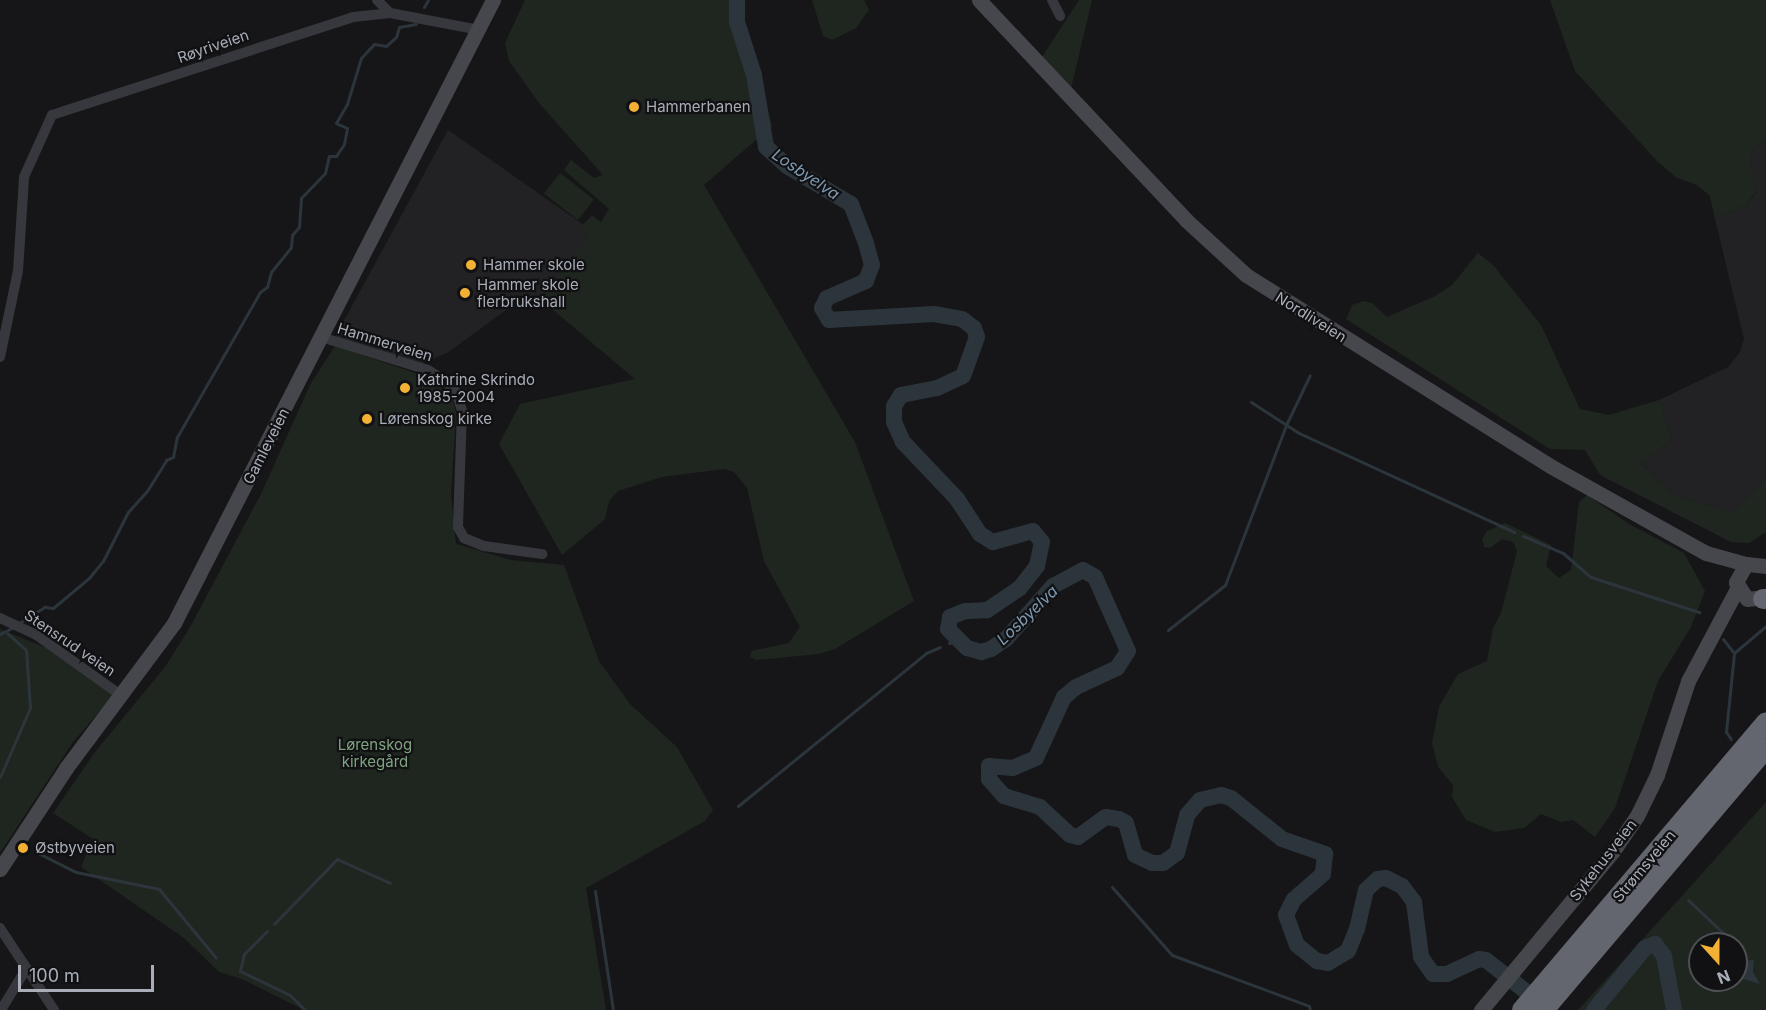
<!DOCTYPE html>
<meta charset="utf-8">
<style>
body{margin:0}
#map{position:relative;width:1766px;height:1010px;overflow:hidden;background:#161618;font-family:Inter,sans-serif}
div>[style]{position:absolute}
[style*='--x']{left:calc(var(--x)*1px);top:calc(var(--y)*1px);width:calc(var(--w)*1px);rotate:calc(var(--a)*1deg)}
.built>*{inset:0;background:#222225}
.green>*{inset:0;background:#1e261f;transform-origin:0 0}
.water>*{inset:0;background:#2c353c}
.stream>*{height:3px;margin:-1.5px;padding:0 1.5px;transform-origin:1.5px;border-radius:1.5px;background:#2c353c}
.river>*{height:16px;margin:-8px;padding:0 8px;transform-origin:8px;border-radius:8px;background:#2c353c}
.minor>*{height:10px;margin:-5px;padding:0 5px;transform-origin:5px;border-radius:5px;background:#37383d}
.secondary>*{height:15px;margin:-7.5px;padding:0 7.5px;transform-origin:7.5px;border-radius:7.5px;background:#45474d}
.motorway>*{height:20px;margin:-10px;padding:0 10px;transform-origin:10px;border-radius:10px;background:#63666e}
.dots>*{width:16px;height:16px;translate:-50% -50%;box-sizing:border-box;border:3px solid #111113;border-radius:50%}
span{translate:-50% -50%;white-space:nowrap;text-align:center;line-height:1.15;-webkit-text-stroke:4.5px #111113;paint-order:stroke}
.street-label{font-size:15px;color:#a8adb8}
.poi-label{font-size:15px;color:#a8adb8}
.left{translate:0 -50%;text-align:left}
.park-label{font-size:15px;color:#7fa381}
.water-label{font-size:16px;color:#7f9bb3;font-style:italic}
.north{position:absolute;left:1688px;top:932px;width:60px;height:60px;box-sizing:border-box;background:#111113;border:2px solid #4d4f55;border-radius:50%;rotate:159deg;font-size:16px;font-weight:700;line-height:24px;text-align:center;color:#a8adb8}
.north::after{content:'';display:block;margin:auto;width:21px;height:27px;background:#f2b134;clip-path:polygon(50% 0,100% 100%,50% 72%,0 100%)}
.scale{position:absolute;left:18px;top:965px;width:136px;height:27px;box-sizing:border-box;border:3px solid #a8adb8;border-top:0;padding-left:8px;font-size:18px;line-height:21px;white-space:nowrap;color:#a8adb8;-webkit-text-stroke:4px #111113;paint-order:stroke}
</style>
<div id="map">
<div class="built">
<div style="clip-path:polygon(448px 130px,594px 232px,540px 299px,506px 310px,447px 353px,423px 363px,335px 337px)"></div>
<div style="clip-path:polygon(1766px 139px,1766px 479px,1733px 512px,1676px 496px,1641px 464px,1672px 439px,1659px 400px,1728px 367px,1740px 352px,1744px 339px,1715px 219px,1746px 205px,1756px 193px,1750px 160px,1754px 149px)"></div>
</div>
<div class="green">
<div style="clip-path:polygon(525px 0,739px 0,772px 126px,704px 185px,855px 442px,914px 601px,835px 649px,819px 654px,756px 660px,750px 657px,751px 651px,789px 643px,800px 627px,764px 561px,747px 488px,734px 472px,724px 469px,662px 477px,618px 491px,609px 501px,605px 519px,562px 555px,499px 444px,520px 404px,635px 379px,540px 299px,590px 236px,581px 227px,592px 215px,601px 222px,609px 209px,564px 170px,571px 160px,594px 178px,603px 175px,539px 103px,509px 61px,505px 43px)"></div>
<div style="clip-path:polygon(812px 0,864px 0,869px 10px,856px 28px,832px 40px,823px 36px)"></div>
<div style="clip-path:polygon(1079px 0,1092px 0,1069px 97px,1038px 63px)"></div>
<div style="clip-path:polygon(1550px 0,1766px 0,1766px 139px,1754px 149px,1750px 160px,1756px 192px,1746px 205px,1715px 219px,1710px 196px,1697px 185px,1677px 178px,1657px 161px,1575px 71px)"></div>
<div style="left:560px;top:173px;width:43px;height:26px;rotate:38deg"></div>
<div style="clip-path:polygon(1478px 253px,1494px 266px,1541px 325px,1580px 409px,1609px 415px,1659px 400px,1672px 439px,1641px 464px,1676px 496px,1733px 512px,1766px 479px,1766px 532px,1749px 543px,1731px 542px,1600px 475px,1585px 450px,1550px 449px,1346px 319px,1352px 305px,1364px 301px,1372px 303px,1387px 317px,1435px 296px,1452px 285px)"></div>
<div style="clip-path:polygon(335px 346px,427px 377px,451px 395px,456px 412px,451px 495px,456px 544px,511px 560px,564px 565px,599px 661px,630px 704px,677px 747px,713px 810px,705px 821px,586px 888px,606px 1010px,304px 1010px,242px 979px,219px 972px,184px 938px,81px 867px,93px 839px,53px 813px,95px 752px,165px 667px,189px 629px,261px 494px,311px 383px)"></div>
<div style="clip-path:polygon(1587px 495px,1629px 524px,1684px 553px,1705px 591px,1691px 627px,1658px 681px,1615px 808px,1595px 837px,1573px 820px,1561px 822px,1541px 814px,1524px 828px,1495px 832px,1466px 820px,1452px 797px,1453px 785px,1438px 767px,1432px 743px,1439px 707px,1458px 674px,1487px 661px,1493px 628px,1501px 613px,1517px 551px,1513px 542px,1502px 539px,1490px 548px,1484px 547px,1482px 539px,1487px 531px,1505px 523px,1551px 545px,1546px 566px,1559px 578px,1571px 570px,1579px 502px)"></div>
<div style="clip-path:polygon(0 629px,54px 651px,113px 696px,73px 742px,0 853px)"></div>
<div style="clip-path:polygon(evenodd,1766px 802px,1766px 1010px,1578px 1010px,1690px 887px,1766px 802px,1700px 944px,1736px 944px,1736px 980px,1700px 980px,1700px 944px)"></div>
</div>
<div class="water">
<div style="clip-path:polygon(1754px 960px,1753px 972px,1760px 984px,1740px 978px,1742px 961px)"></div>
</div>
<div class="stream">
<div style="--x:424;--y:7;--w:8;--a:-60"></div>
<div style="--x:1251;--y:402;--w:57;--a:32.9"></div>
<div style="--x:1299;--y:433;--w:237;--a:24.7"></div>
<div style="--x:1523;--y:536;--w:43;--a:23"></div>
<div style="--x:1563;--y:553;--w:37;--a:41"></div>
<div style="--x:1591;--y:577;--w:114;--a:18"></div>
<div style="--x:19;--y:623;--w:31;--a:-32"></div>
<div style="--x:45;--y:607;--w:8;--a:7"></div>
<div style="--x:53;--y:608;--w:47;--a:-39.8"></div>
<div style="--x:89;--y:578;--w:22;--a:-51"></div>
<div style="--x:103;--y:561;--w:55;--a:-63"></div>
<div style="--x:128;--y:512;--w:28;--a:-48"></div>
<div style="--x:147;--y:491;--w:36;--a:-58"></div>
<div style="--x:166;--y:460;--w:8;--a:-23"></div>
<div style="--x:173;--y:457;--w:20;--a:-79"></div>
<div style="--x:177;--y:437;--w:167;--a:-60.2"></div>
<div style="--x:260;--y:292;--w:9;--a:-36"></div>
<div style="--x:267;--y:287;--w:16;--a:-75"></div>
<div style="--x:271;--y:272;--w:32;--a:-51"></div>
<div style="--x:291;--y:247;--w:12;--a:-85"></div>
<div style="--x:292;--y:235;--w:11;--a:-49"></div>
<div style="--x:299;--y:227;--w:29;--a:-86"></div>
<div style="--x:301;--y:198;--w:35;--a:-46"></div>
<div style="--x:325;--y:173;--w:17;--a:-77"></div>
<div style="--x:329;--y:156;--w:7;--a:0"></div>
<div style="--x:336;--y:156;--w:14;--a:-56"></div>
<div style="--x:344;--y:144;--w:16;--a:-79"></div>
<div style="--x:347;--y:128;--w:12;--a:-156"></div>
<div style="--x:336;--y:123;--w:22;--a:-60"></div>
<div style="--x:347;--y:104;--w:48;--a:-73.1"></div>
<div style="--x:361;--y:58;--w:19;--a:-47"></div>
<div style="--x:374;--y:44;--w:12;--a:9"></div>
<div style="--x:386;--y:46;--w:13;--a:-42"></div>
<div style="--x:396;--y:37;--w:10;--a:-73"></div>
<div style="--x:399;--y:27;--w:17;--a:-10"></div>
<div style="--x:1168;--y:630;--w:73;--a:-38.3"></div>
<div style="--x:1225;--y:585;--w:171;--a:-69.1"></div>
<div style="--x:1286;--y:425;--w:55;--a:-64.4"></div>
<div style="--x:0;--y:634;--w:16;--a:-27"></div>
<div style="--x:1723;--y:639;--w:18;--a:52"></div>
<div style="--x:949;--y:643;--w:8;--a:-23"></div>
<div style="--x:1731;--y:739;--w:9;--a:-126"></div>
<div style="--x:1726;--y:732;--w:79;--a:-84.2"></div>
<div style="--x:1734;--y:653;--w:42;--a:-40.2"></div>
<div style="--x:0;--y:777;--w:75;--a:-66.5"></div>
<div style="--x:30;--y:708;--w:58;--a:-93.9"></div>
<div style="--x:26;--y:650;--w:25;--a:-138"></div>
<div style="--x:738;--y:806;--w:242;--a:-39.1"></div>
<div style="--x:926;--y:653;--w:15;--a:-23"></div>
<div style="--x:38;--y:853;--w:42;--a:26.6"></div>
<div style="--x:76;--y:872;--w:85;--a:11.6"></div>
<div style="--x:159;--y:889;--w:89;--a:50.4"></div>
<div style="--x:1112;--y:887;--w:91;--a:48.6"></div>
<div style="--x:1172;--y:955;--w:146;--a:20.4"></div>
<div style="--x:1309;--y:1006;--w:4;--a:76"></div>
<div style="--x:595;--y:891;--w:120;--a:81.4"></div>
<div style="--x:1688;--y:900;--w:64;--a:43.1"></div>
<div style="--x:274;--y:924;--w:91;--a:-45.9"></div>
<div style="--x:337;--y:859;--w:58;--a:24.4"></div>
<div style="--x:267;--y:931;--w:33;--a:135"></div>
<div style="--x:244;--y:954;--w:17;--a:103"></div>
<div style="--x:240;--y:971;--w:55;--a:25.6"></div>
<div style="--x:290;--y:995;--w:21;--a:45"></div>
<div style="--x:1736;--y:946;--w:16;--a:68"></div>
</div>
<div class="river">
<div style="--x:737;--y:0;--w:22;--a:90"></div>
<div style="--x:737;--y:22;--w:56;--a:72.2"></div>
<div style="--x:754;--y:75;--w:73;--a:80.5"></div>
<div style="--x:766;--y:147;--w:28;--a:42"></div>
<div style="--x:787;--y:166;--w:74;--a:30.7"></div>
<div style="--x:851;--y:204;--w:42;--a:69"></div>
<div style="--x:866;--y:243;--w:23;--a:75"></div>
<div style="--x:872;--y:265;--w:17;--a:111"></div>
<div style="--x:866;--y:281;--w:43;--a:156.4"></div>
<div style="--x:827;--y:298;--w:11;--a:117"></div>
<div style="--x:822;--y:308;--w:14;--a:60"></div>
<div style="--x:829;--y:320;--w:105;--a:-3.3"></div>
<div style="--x:934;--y:314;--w:28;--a:10"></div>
<div style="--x:962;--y:319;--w:15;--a:37"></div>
<div style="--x:974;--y:328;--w:9;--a:72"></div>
<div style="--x:977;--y:337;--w:41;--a:109.7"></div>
<div style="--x:963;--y:376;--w:29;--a:155"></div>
<div style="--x:937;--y:388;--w:37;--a:169"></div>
<div style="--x:901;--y:395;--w:13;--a:122"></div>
<div style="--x:894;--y:406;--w:16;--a:90"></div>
<div style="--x:894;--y:422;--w:22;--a:66"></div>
<div style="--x:903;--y:442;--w:79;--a:46.5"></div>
<div style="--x:957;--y:499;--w:42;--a:56.7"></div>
<div style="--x:980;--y:534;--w:15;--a:32"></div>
<div style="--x:993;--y:542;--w:41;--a:-15.4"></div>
<div style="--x:1033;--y:531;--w:14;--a:51"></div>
<div style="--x:1042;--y:542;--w:25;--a:102"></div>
<div style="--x:1037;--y:566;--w:28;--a:128"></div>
<div style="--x:1020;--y:588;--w:40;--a:146"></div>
<div style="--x:987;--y:610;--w:22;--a:177"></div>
<div style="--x:965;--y:611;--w:16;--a:158"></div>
<div style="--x:950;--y:617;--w:12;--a:99"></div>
<div style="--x:948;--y:629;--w:27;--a:45"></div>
<div style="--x:967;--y:648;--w:15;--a:16"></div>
<div style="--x:981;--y:652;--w:10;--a:-17"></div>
<div style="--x:991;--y:649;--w:18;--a:-34"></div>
<div style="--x:1006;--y:639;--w:71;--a:-48.4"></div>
<div style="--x:1053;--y:586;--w:34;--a:-28"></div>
<div style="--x:1083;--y:570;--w:14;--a:30"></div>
<div style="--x:1095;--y:577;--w:81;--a:66"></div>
<div style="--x:1128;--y:651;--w:20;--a:123"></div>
<div style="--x:1117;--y:668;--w:45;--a:155.1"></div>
<div style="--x:1076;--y:687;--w:16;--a:140"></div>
<div style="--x:1064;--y:697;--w:67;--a:114.7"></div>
<div style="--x:1036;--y:758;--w:25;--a:157"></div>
<div style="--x:1013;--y:768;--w:24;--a:-175"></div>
<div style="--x:989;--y:766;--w:13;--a:90"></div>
<div style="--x:989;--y:779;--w:23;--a:49"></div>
<div style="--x:1004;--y:796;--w:38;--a:17"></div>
<div style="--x:1040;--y:807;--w:41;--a:43"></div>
<div style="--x:1070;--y:835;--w:8;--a:14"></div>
<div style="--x:1078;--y:837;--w:34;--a:-36"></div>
<div style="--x:1106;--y:817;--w:13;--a:9"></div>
<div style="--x:1119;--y:819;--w:8;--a:30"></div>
<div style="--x:1126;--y:823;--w:33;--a:74"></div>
<div style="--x:1135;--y:855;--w:19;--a:25"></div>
<div style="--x:1152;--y:863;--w:11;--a:0"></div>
<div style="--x:1163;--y:863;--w:17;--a:-36"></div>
<div style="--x:1177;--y:853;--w:39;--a:-75"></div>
<div style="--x:1187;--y:815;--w:20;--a:-49"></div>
<div style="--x:1200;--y:800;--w:22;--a:-13"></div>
<div style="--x:1221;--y:795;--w:10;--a:17"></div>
<div style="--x:1231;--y:798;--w:65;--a:38.8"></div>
<div style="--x:1282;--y:839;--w:46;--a:19.2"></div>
<div style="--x:1325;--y:854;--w:20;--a:96"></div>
<div style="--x:1323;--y:874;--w:38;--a:139"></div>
<div style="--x:1294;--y:899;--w:18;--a:117"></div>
<div style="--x:1286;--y:915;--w:32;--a:70"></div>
<div style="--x:1297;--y:945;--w:26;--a:39"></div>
<div style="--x:1317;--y:961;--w:11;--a:10"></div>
<div style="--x:1328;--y:963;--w:23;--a:-31"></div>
<div style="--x:1348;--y:951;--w:24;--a:-68"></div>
<div style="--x:1357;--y:929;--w:40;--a:-77"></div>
<div style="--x:1366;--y:890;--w:16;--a:-43"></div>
<div style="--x:1378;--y:879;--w:8;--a:-7"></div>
<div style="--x:1386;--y:878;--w:18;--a:27"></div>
<div style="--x:1402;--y:886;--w:20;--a:53"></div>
<div style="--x:1414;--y:902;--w:55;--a:82.7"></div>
<div style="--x:1421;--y:957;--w:21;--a:55"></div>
<div style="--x:1433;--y:974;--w:14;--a:0"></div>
<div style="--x:1447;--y:974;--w:35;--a:-25"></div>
<div style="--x:1479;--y:959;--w:7;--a:8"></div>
<div style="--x:1486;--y:960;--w:71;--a:38.2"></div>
<div style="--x:1594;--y:1010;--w:80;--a:-50.6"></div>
<div style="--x:1645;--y:948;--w:11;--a:-22"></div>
<div style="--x:1655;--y:944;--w:15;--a:53"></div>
<div style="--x:1664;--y:956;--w:55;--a:79.5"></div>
</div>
<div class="minor">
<div style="--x:377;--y:0;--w:18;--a:45"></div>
<div style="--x:390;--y:13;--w:92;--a:10.7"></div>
<div style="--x:1052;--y:0;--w:18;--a:63"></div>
<div style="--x:321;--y:337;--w:112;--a:17.1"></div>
<div style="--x:428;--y:370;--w:19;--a:32"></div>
<div style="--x:444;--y:380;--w:17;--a:45"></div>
<div style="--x:456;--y:392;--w:20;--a:72"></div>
<div style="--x:462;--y:411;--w:116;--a:92"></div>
<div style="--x:458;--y:527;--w:13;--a:61"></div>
<div style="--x:464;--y:538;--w:22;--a:22"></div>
<div style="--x:484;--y:546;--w:59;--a:7.9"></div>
<div style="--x:0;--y:357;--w:88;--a:-78.2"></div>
<div style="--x:18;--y:271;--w:94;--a:-86.3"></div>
<div style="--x:24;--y:177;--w:68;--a:-65.7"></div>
<div style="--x:52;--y:115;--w:317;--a:-18"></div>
<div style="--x:353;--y:17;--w:37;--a:-6"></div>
<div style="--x:0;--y:618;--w:38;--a:25"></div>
<div style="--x:35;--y:634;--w:107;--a:35.5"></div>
<div style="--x:0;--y:928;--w:98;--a:56.6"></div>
<div style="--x:1;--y:1010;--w:48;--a:-58.6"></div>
</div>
<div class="secondary">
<div style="--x:979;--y:0;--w:302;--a:46.7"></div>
<div style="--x:1186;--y:220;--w:81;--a:42.5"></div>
<div style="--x:1246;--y:275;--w:361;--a:32.1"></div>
<div style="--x:1552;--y:467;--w:176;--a:29.2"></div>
<div style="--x:1706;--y:553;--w:41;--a:15.4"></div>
<div style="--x:1766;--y:566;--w:20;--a:-174"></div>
<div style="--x:1746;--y:564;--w:21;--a:119"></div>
<div style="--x:1736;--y:582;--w:20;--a:57"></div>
<div style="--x:1747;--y:599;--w:19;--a:-6"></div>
<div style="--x:0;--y:869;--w:121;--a:-56.8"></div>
<div style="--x:66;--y:768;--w:181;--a:-53.3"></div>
<div style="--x:174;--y:623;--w:700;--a:-62.89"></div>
<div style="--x:1481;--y:1010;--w:207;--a:-50.3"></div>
<div style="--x:1613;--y:851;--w:42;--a:-55.6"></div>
<div style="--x:1637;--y:816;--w:46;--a:-64"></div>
<div style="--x:1657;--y:775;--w:99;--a:-71.7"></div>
<div style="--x:1688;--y:681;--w:104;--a:-62"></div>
</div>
<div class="motorway">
<div style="--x:1763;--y:599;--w:3;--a:0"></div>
<div style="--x:1522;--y:1010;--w:377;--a:-49.7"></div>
<div style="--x:1544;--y:1010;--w:343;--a:-49.7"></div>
</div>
<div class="dots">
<div style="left:634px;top:107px;background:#f2b134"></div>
<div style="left:471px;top:265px;background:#f2b134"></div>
<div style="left:465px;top:293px;background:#f2b134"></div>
<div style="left:405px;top:388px;background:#f2b134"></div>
<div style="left:367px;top:419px;background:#f2b134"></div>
<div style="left:23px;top:848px;background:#f2b134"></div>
</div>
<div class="street-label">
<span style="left:213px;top:46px;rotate:-19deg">Røyriveien</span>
<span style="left:1311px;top:317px;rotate:32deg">Nordliveien</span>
<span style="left:385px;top:342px;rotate:17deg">Hammerveien</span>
<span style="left:266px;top:446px;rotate:-63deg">Gamleveien</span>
<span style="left:70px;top:643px;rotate:34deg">Stensrud veien</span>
<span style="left:1603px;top:860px;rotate:-52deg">Sykehusveien</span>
<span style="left:1644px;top:866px;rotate:-50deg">Strømsveien</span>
</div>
<div class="poi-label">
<span class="left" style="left:646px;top:107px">Hammerbanen</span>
<span class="left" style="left:483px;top:265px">Hammer skole</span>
<span class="left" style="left:477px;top:293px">Hammer skole<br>flerbrukshall</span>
<span class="left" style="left:417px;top:388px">Kathrine Skrindo<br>1985-2004</span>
<span class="left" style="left:379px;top:419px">Lørenskog kirke</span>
<span class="left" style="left:35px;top:848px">Østbyveien</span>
</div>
<div class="park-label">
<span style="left:375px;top:753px">Lørenskog<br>kirkegård</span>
</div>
<div class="water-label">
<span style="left:806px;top:174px;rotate:34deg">Losbyelva</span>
<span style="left:1027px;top:615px;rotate:-44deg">Losbyelva</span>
</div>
<div class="north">N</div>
<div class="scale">100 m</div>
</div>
